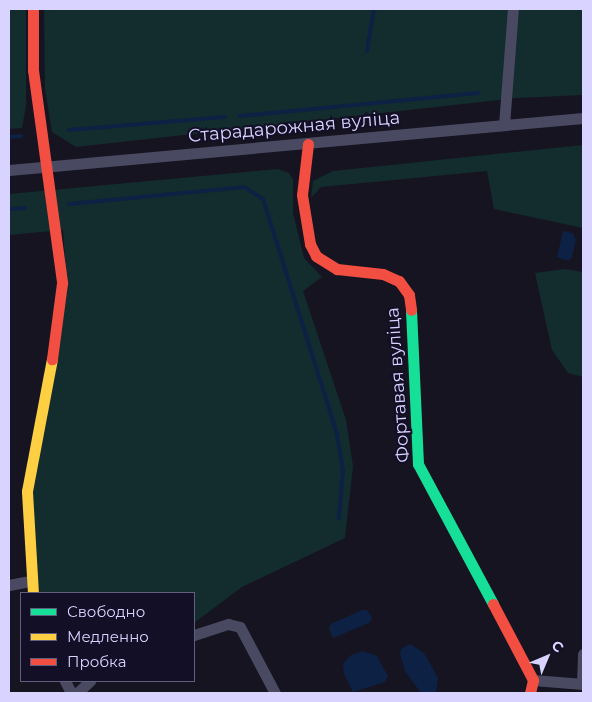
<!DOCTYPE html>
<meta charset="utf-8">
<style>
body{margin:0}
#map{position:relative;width:592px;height:702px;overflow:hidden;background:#161421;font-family:Montserrat,sans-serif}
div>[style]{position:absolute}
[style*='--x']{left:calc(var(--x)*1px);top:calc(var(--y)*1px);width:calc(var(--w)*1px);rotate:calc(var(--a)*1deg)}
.green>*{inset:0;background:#132c2d}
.water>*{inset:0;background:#0d2144}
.stream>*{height:4px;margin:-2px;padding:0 2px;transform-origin:2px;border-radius:2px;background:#0d2144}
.street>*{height:11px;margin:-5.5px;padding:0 5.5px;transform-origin:5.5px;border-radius:5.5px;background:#4a4962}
.fast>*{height:11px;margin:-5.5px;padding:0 5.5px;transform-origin:5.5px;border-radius:5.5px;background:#16e098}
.slow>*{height:11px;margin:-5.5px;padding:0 5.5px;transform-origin:5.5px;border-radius:5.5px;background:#ffcf43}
.jam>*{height:11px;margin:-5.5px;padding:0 5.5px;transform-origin:5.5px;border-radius:5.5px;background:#f24e42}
span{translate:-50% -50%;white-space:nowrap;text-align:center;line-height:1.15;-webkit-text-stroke:4px #130f26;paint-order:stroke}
.street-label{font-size:18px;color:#d9d4ff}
.frame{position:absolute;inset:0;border:10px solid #d9d4ff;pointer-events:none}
.legend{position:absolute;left:20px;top:592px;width:175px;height:90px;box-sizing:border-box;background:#130f26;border:1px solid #625e7d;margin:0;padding:6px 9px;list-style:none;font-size:15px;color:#d9d4ff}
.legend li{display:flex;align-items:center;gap:10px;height:25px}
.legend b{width:25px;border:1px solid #625e7d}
.north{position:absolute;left:522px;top:632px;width:50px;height:50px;-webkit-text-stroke:4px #130f26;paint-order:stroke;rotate:45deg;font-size:14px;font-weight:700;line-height:20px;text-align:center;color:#d9d4ff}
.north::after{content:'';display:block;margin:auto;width:18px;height:22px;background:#d9d4ff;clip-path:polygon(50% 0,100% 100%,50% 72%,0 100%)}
</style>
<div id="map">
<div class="green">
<div style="clip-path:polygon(9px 9px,26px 9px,26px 106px,22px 128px,9px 129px)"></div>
<div style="clip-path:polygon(44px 9px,583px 9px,583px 95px,516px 98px,76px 147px,52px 132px,45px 89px)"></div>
<div style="clip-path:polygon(583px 145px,583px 228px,494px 209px,487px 171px,321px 187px,311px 198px,313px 181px,333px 171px)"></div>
<div style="clip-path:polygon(278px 169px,289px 173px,293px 179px,293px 213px,304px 258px,322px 277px,303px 291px,346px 420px,353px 466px,345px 538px,242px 587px,194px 623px,194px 593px,40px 593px,32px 554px,31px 498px,67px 289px,63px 230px,9px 235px,9px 194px)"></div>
<div style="clip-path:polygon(565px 269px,583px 272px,583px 377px,568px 373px,552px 350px,535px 273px)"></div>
</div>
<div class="water">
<div style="clip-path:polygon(563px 231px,573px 233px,576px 240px,572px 257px,568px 261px,557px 257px)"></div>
<div style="clip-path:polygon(362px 610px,367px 610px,372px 618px,369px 623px,333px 638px,329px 629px,331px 624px)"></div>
<div style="clip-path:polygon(410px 644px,424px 653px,438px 678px,436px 693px,421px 693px,405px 671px,400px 654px,401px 649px)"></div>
<div style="clip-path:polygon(363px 651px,377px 656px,388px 676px,385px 682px,353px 692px,344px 674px,343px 664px,351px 655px)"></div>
</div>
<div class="stream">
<div style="--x:367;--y:51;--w:43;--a:-80.5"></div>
<div style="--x:240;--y:116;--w:239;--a:-5.5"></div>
<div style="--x:69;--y:130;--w:156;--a:-4.8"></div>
<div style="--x:9;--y:137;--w:12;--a:-5"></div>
<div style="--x:69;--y:204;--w:176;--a:-5.5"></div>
<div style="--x:244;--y:187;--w:22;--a:32"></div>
<div style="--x:263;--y:199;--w:246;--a:72.5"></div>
<div style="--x:337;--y:434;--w:36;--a:81"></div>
<div style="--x:343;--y:470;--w:49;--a:94.7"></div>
<div style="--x:9;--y:209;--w:16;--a:-4"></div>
</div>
<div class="street">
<div style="--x:504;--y:125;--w:116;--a:-85.6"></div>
<div style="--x:9;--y:170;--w:576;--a:-5.18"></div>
<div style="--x:9;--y:585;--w:21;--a:-11"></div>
<div style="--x:194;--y:635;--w:36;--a:-18"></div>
<div style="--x:228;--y:624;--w:12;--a:14"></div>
<div style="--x:240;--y:627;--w:75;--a:62.1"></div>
<div style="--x:533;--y:680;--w:50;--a:4.6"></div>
<div style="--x:65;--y:681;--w:13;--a:63"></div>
<div style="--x:582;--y:684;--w:30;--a:-88"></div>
<div style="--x:77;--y:693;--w:18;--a:-43"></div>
</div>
<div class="fast">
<div style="--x:411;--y:310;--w:154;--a:87.4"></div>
<div style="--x:418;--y:464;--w:159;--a:61.8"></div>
</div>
<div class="slow">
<div style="--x:33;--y:593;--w:102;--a:-93.4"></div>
<div style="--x:27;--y:491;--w:134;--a:-79.3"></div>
</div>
<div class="jam">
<div style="--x:33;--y:9;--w:61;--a:90"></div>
<div style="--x:33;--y:70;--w:215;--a:82.2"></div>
<div style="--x:62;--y:283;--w:77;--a:97.5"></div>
<div style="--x:308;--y:144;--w:51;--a:96.7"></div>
<div style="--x:302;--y:195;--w:50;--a:80.7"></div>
<div style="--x:310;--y:244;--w:13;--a:63"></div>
<div style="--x:316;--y:256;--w:25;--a:32"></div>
<div style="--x:337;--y:269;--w:46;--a:6.2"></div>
<div style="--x:383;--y:274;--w:17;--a:24"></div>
<div style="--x:399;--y:281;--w:17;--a:54"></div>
<div style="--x:409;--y:295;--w:15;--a:82"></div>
<div style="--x:493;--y:604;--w:86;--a:62.2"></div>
<div style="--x:533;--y:680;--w:13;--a:103"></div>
</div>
<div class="street-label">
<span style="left:294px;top:127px;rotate:-5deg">Старадарожная вуліца</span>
<span style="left:398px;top:385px;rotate:-94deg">Фортавая вуліца</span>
</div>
<div class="frame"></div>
<ul class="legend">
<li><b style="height:6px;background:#16e098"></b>Свободно</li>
<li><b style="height:6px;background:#ffcf43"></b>Медленно</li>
<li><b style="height:6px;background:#f24e42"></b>Пробка</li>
</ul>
<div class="north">С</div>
</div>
